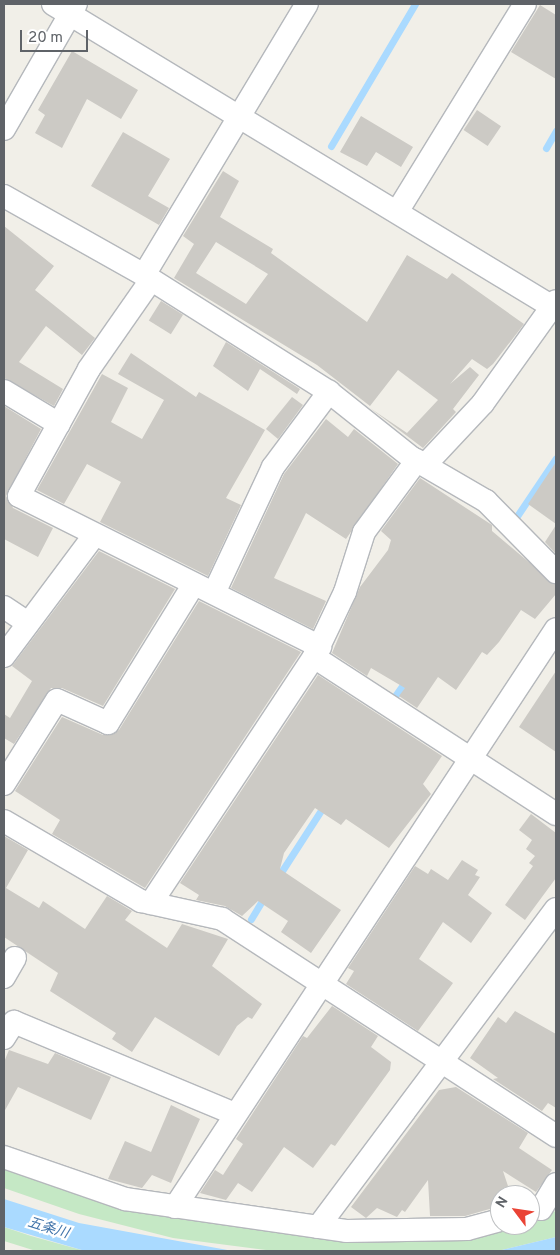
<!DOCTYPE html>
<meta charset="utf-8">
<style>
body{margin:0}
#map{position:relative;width:560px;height:1255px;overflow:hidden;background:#f1efe8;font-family:Overpass,"Noto Sans JP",sans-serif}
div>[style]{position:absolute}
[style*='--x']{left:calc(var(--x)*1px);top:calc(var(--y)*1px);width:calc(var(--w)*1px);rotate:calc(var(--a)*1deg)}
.green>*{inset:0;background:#c5e8c5}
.water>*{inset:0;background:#aadaff}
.stream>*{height:7px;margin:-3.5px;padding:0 3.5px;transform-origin:3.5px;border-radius:3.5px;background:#aadaff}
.building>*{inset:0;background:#cccac5;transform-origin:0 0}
.roads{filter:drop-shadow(1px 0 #b5b8bc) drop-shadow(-1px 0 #b5b8bc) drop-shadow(0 1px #b5b8bc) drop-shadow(0 -1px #b5b8bc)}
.minor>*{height:22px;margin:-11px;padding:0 11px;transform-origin:11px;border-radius:11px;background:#fff}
span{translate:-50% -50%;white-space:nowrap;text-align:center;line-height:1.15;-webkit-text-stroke:4.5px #fff;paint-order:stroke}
.water-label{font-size:14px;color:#4174aa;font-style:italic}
.frame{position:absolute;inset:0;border:5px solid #5f6368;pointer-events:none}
.north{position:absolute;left:490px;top:1185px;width:50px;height:50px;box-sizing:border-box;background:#fff;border:1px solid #bfc1c3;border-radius:50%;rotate:301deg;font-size:14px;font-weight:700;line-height:20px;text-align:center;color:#5f6368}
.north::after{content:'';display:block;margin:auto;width:18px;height:22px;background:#ea4335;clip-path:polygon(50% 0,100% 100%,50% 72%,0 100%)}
.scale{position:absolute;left:20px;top:30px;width:68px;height:22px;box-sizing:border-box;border:2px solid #5f6368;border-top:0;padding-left:6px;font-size:15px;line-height:18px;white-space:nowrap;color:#5f6368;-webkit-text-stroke:4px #fff;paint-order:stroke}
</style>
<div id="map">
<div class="green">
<div style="clip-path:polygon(4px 1165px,117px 1207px,345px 1240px,530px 1225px,530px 1220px,556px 1211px,556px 1237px,498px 1251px,274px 1251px,173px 1238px,79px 1214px,4px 1188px)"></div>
<div style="clip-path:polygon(4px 1227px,31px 1236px,85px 1251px,36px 1251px,4px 1241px)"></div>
</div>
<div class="water">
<div style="clip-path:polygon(4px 1199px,79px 1223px,233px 1251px,85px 1251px,4px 1227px)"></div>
<div style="clip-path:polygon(556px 1237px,556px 1251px,498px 1251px)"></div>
</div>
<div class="stream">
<div style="--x:331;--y:146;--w:165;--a:-59.4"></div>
<div style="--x:546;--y:148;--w:20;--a:-60"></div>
<div style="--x:515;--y:519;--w:73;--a:-56.1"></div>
<div style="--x:395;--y:696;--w:19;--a:-55"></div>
<div style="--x:278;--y:877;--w:87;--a:-57.2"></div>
<div style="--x:251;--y:919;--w:27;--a:-59"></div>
</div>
<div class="building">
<div style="clip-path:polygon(540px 5px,556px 15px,556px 79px,511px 52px)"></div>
<div style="clip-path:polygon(72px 51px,138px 90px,121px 119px,87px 99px,62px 148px,35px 133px,45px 115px,38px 110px)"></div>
<div style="left:477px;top:110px;width:29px;height:24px;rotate:34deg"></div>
<div style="clip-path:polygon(361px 116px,413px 147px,401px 167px,376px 152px,367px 166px,340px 152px)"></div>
<div style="clip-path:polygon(123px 132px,170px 159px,148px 196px,169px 208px,159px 225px,91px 186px)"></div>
<div style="clip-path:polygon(evenodd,223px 171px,239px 181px,220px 217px,273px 249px,271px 253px,367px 322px,407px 255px,447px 279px,452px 273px,524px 324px,493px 364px,487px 369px,472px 359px,450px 384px,470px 367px,479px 375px,453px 409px,456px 412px,423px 448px,370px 408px,407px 433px,438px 400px,398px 370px,370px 406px,317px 365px,174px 278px,194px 244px,183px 236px,223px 171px,216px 242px,268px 274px,246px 304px,196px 273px,216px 242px)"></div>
<div style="clip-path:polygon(4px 226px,54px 266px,35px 290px,95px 338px,82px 355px,46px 326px,19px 362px,63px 389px,54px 406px,4px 378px)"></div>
<div style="left:161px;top:301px;width:26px;height:23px;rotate:32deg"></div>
<div style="clip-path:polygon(226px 342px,300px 389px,297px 394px,260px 369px,248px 391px,213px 366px)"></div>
<div style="clip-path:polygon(131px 353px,196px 397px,199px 392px,265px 430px,226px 498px,241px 505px,208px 576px,100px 522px,121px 482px,87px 464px,64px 504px,37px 490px,102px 374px,128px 388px,111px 422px,142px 439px,164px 400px,118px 374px)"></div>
<div style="clip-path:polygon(292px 397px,303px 405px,278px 439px,266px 429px)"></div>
<div style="clip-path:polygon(4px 406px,41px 429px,6px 496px,13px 508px,53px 528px,38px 557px,4px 539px)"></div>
<div style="clip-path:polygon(326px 419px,348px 437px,354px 429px,398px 464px,346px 539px,306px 513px,274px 578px,326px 601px,313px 629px,231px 588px,284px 474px)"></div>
<div style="clip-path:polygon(556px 462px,556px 524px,528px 504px)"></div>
<div style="clip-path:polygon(420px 478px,492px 525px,492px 531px,556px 585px,556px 594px,535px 619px,521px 610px,499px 642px,487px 655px,482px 652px,456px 690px,438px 677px,417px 708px,399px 696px,405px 688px,371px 668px,367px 676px,332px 653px,360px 587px,388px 550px,391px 540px,381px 531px)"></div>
<div style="clip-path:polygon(556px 525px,556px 554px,545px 542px)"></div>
<div style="clip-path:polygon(99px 551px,175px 589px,103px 706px,62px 688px,51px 688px,14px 744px,4px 738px,4px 714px,10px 718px,32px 681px,12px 666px)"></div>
<div style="clip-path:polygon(199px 601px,301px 652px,145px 888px,52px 834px,60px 820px,15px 791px,62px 717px,103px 735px,119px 730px)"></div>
<div style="clip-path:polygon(556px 671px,556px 752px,519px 727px)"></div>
<div style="clip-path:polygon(318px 675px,442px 756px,423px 784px,431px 794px,389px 848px,346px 819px,341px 825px,315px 808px,284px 853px,280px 869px,341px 910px,311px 953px,281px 932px,288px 921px,258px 901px,242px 916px,225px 906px,196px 900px,199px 895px,180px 883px)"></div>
<div style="clip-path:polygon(531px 814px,556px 833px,556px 878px,525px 920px,505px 905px,533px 866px,529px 863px,535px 856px,526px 849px,532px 840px,519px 830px)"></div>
<div style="clip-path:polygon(4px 836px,28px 850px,6px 888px,39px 908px,43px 901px,85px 929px,107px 896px,132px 911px,125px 920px,167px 948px,182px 924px,228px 939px,212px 966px,262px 1004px,252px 1019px,248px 1017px,237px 1026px,219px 1056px,155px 1017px,132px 1052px,112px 1039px,116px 1033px,50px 991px,58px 973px,4px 937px)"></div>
<div style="clip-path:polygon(462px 860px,478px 870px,475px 875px,480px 877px,468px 895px,492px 913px,471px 943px,443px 922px,419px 959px,453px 983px,418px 1031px,346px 984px,354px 971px,348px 968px,415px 866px,428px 874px,431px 869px,448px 880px)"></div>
<div style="clip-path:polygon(332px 1006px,378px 1036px,371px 1047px,391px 1062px,390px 1070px,335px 1146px,331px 1144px,313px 1168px,284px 1147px,252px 1192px,238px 1183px,226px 1200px,200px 1193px,215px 1170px,223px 1175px,243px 1144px,236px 1139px,303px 1036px,307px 1038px)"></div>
<div style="clip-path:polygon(515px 1011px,556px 1034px,556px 1108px,548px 1103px,542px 1111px,493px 1079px,498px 1078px,470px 1058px,498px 1017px,506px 1023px)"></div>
<div style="clip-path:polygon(9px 1050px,48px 1064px,55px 1053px,111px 1077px,91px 1120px,18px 1087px,4px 1112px,4px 1062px)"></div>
<div style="clip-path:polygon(456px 1087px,528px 1133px,519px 1148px,552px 1170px,536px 1192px,503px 1171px,511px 1195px,500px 1195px,500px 1206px,465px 1216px,430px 1216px,428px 1180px,405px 1212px,402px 1210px,397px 1217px,377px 1208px,366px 1218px,351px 1207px,439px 1090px)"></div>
<div style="clip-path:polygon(171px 1105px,200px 1119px,171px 1183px,152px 1175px,142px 1188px,108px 1179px,125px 1141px,151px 1152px)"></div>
</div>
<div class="roads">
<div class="minor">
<div style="--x:53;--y:4;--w:588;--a:31.23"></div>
<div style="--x:4;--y:129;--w:144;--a:-60.1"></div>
<div style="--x:4;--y:196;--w:161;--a:29.4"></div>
<div style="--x:144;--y:275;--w:219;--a:32.3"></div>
<div style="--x:329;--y:392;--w:106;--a:38.5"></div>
<div style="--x:412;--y:458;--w:86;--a:30.2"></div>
<div style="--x:486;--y:501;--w:100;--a:45.4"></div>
<div style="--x:397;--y:212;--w:244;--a:-58.4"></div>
<div style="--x:144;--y:275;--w:316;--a:-59"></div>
<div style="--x:151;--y:280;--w:108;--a:124.9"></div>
<div style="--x:89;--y:369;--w:145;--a:118.9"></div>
<div style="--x:19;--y:496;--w:337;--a:26.6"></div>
<div style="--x:4;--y:391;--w:64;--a:31"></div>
<div style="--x:426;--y:464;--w:83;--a:-46.9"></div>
<div style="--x:483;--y:403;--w:125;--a:-54.4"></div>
<div style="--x:214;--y:593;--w:139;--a:-64.9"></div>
<div style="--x:273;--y:467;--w:94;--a:-53.3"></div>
<div style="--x:4;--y:607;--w:29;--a:34"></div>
<div style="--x:4;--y:656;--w:149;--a:-53.2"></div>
<div style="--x:314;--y:657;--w:72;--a:-64.5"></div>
<div style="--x:345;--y:592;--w:63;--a:-72.4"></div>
<div style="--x:364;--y:532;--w:89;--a:-53.6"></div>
<div style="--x:4;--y:784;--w:99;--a:-57.8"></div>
<div style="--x:57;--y:700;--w:56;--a:24.3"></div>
<div style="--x:108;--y:723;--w:163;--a:-58.3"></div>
<div style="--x:4;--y:821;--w:159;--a:30.3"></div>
<div style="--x:141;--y:901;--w:83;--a:12.5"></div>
<div style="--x:222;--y:919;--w:398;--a:33"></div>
<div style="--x:151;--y:903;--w:295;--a:-56.5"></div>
<div style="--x:314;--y:657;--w:288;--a:33"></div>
<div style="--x:4;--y:977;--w:22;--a:-60"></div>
<div style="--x:4;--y:1038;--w:19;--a:-58"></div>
<div style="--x:14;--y:1022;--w:239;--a:22.6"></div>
<div style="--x:4;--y:1157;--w:128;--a:19.1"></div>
<div style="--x:125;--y:1199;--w:223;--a:8.2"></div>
<div style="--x:346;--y:1231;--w:121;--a:-0.9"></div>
<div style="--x:467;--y:1229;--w:34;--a:-15"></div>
<div style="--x:175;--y:1207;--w:692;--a:-56.61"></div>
<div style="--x:541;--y:1209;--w:29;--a:-59"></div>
<div style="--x:318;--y:1227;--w:397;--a:-53.2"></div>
</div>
</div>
<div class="water-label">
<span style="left:48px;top:1229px;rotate:17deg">五条川</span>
</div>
<div class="frame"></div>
<div class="north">N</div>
<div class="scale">20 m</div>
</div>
